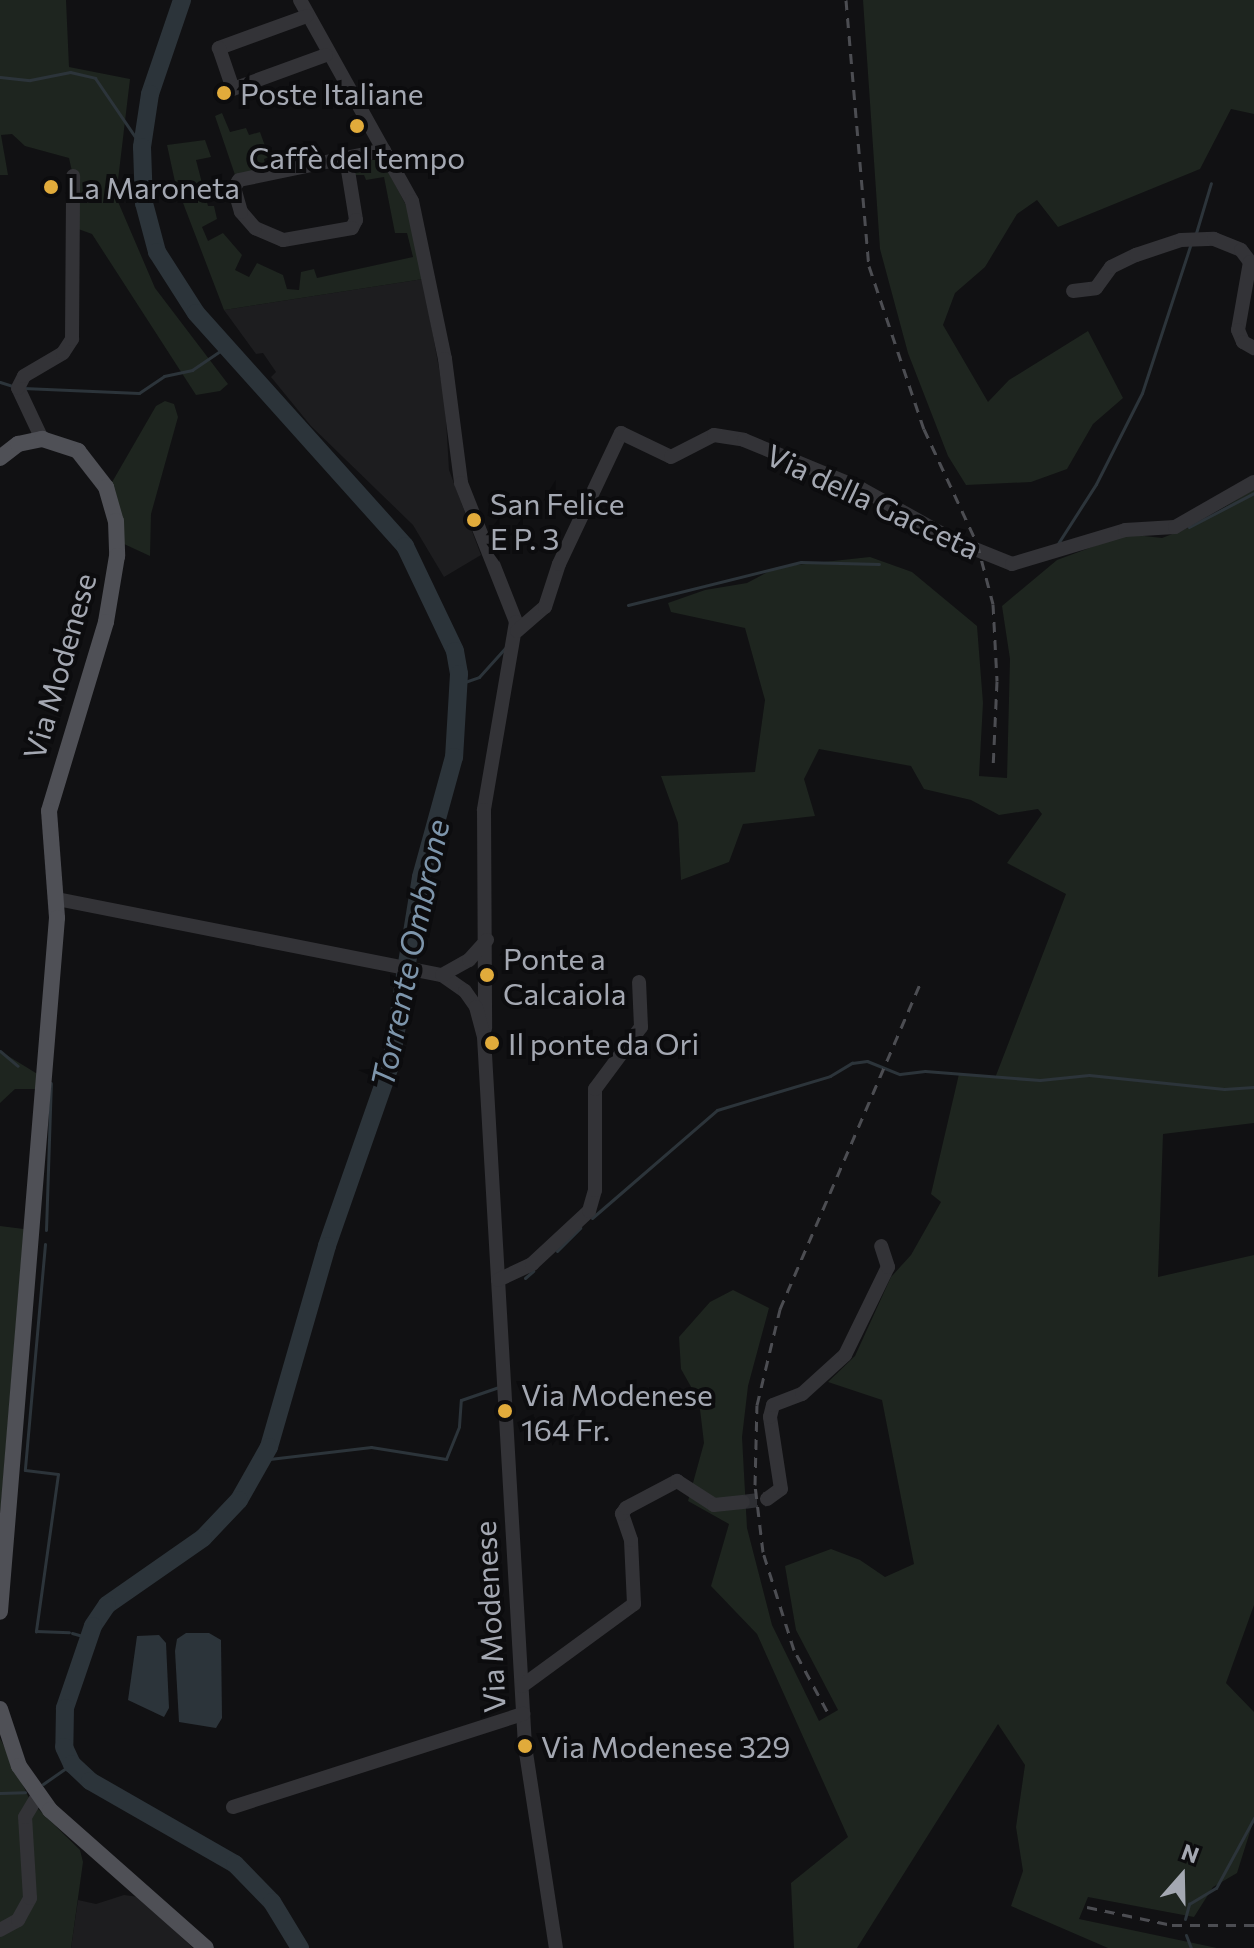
<!DOCTYPE html>
<meta charset="utf-8">
<style>
body{margin:0}
#map{position:relative;width:1254px;height:1948px;overflow:hidden;background:#111113;font-family:Commissioner,sans-serif}
div>[style]{position:absolute}
[style*='--x']{left:calc(var(--x)*1px);top:calc(var(--y)*1px);width:calc(var(--w)*1px);rotate:calc(var(--a)*1deg)}
.built>*{inset:0;background:#1d1d1f}
.green>*{inset:0;background:#1e251f}
.water>*{inset:0;background:#2c343a}
.stream>*{height:3px;margin:-1.5px;padding:0 1.5px;transform-origin:1.5px;border-radius:1.5px;background:#2c343a}
.river>*{height:18px;margin:-9px;padding:0 9px;transform-origin:9px;border-radius:9px;background:#2c343a}
.minor-tunnel>*{height:14px;margin-top:-7px;transform-origin:0;background:repeating-linear-gradient(90deg,#2e2f33 0 14px,transparent 0 21px)}
.minor>*{height:14px;margin:-7px;padding:0 7px;transform-origin:7px;border-radius:7px;background:#333337}
.major>*{height:16px;margin:-8px;padding:0 8px;transform-origin:8px;border-radius:8px;background:#4f5056}
.rail>*{height:3px;margin-top:-1.5px;transform-origin:0;background:repeating-linear-gradient(90deg,#4c4d52 0 10px,transparent 0 18px)}
.dots>*{width:22px;height:22px;translate:-50% -50%;box-sizing:border-box;border:4px solid #0c0c0e;border-radius:50%}
span{translate:-50% -50%;white-space:nowrap;text-align:center;line-height:1.15;-webkit-text-stroke:8px #0c0c0e;paint-order:stroke}
.poi-label{font-size:30px;color:#a4a8b2}
.left{translate:0 -50%;text-align:left}
.street-label{font-size:30px;color:#a4a8b2}
.water-label{font-size:32px;color:#7d95ab;font-style:italic}
.north{position:absolute;left:1142px;top:1836px;width:80px;height:80px;-webkit-text-stroke:6px #0c0c0e;paint-order:stroke;rotate:20deg;font-size:22px;font-weight:700;line-height:32px;text-align:center;color:#a4a8b2}
.north::after{content:'';display:block;margin:auto;width:28px;height:36px;background:#a4a8b2;clip-path:polygon(50% 0,100% 100%,50% 72%,0 100%)}
</style>
<div id="map">
<div class="built">
<div style="clip-path:polygon(423px 279px,445px 402px,449px 470px,481px 555px,444px 577px,413px 525px,311px 426px,271px 377px,276px 372px,263px 353px,256px 354px,224px 310px)"></div>
<div style="clip-path:polygon(124px 1895px,139px 1897px,193px 1948px,71px 1948px,78px 1900px,96px 1904px)"></div>
</div>
<div class="green">
<div style="clip-path:polygon(0 0,66px 0,69px 67px,130px 79px,116px 197px,155px 288px,228px 384px,220px 391px,196px 395px,92px 234px,70px 226px,73px 176px,69px 158px,25px 146px,12px 134px,1px 135px,8px 175px,0 175px)"></div>
<div style="clip-path:polygon(863px 0,1254px 0,1254px 114px,1231px 109px,1200px 169px,1058px 227px,1037px 200px,1017px 214px,985px 267px,955px 293px,943px 325px,988px 402px,1009px 380px,1088px 331px,1123px 398px,1093px 424px,1067px 469px,1031px 482px,966px 485px,948px 456px,908px 353px,880px 249px)"></div>
<div style="clip-path:polygon(222px 113px,230px 132px,246px 128px,249px 135px,260px 132px,269px 157px,264px 159px,266px 168px,235px 175px,215px 116px)"></div>
<div style="clip-path:polygon(205px 140px,211px 157px,196px 160px,208px 206px,214px 206px,217px 219px,202px 227px,208px 241px,223px 233px,242px 255px,235px 270px,249px 277px,257px 263px,283px 275px,287px 289px,299px 290px,301px 272px,314px 269px,317px 278px,413px 257px,407px 233px,395px 233px,384px 177px,366px 180px,364px 175px,354px 175px,356px 163px,373px 158px,383px 162px,407px 207px,423px 279px,224px 310px,175px 182px,167px 145px)"></div>
<div style="clip-path:polygon(165px 401px,174px 404px,178px 417px,151px 514px,150px 556px,124px 544px,122px 517px,111px 484px,156px 406px)"></div>
<div style="clip-path:polygon(1254px 489px,1254px 1123px,1163px 1134px,1158px 1277px,1254px 1255px,1254px 1605px,1226px 1683px,1254px 1712px,1254px 1819px,1237px 1873px,1213px 1887px,1194px 1917px,1088px 1897px,1079px 1919px,1217px 1948px,1108px 1948px,1011px 1906px,1023px 1871px,1016px 1827px,1025px 1765px,998px 1724px,857px 1948px,794px 1948px,791px 1883px,848px 1837px,757px 1634px,711px 1586px,729px 1524px,688px 1501px,704px 1443px,699px 1401px,681px 1369px,679px 1337px,710px 1302px,733px 1290px,769px 1308px,748px 1386px,742px 1437px,747px 1528px,772px 1625px,819px 1721px,838px 1710px,796px 1630px,785px 1566px,831px 1549px,860px 1560px,885px 1577px,914px 1564px,882px 1400px,828px 1382px,855px 1356px,891px 1277px,911px 1255px,941px 1202px,931px 1194px,959px 1074px,995px 1078px,1066px 894px,1007px 863px,1042px 814px,1038px 809px,999px 815px,971px 800px,924px 789px,911px 766px,819px 749px,804px 779px,815px 816px,743px 824px,729px 862px,681px 880px,678px 823px,661px 776px,755px 772px,765px 700px,745px 628px,671px 612px,668px 603px,705px 590px,747px 583px,777px 567px,870px 557px,912px 572px,977px 626px,983px 703px,979px 776px,1007px 778px,1010px 659px,1002px 606px,1057px 560px,1127px 534px,1162px 538px,1198px 524px)"></div>
<div style="clip-path:polygon(0 1051px,44px 1078px,43px 1089px,15px 1089px,0 1103px)"></div>
<div style="clip-path:polygon(0 1226px,24px 1229px,0 1517px)"></div>
<div style="clip-path:polygon(0 1738px,31px 1802px,80px 1850px,83px 1862px,71px 1948px,0 1948px)"></div>
</div>
<div class="water">
<div style="clip-path:polygon(186px 1633px,209px 1633px,221px 1640px,222px 1718px,216px 1728px,179px 1722px,175px 1651px,177px 1639px)"></div>
<div style="clip-path:polygon(137px 1636px,159px 1635px,166px 1643px,169px 1708px,164px 1717px,128px 1700px)"></div>
</div>
<div class="stream">
<div style="--x:0;--y:77;--w:30;--a:6"></div>
<div style="--x:30;--y:80;--w:41;--a:-11.3"></div>
<div style="--x:70;--y:72;--w:26;--a:13"></div>
<div style="--x:95;--y:78;--w:83;--a:55.7"></div>
<div style="--x:1196;--y:233;--w:52;--a:-73.3"></div>
<div style="--x:0;--y:382;--w:16;--a:18"></div>
<div style="--x:23;--y:388;--w:116;--a:2.5"></div>
<div style="--x:139;--y:393;--w:30;--a:-34"></div>
<div style="--x:164;--y:376;--w:29;--a:-12"></div>
<div style="--x:192;--y:370;--w:41;--a:-34.1"></div>
<div style="--x:1189;--y:527;--w:73;--a:-27.6"></div>
<div style="--x:1057;--y:545;--w:72;--a:-57.4"></div>
<div style="--x:1096;--y:484;--w:102;--a:-63.2"></div>
<div style="--x:1142;--y:393;--w:158;--a:-71.9"></div>
<div style="--x:628;--y:605;--w:178;--a:-14"></div>
<div style="--x:801;--y:562;--w:78;--a:1.5"></div>
<div style="--x:459;--y:684;--w:21;--a:-19"></div>
<div style="--x:479;--y:677;--w:42;--a:-47.9"></div>
<div style="--x:0;--y:1051;--w:23;--a:40"></div>
<div style="--x:592;--y:1218;--w:165;--a:-40.8"></div>
<div style="--x:717;--y:1110;--w:118;--a:-16.7"></div>
<div style="--x:830;--y:1076;--w:26;--a:-31"></div>
<div style="--x:852;--y:1063;--w:15;--a:-8"></div>
<div style="--x:867;--y:1061;--w:35;--a:22"></div>
<div style="--x:900;--y:1074;--w:25;--a:-7"></div>
<div style="--x:925;--y:1071;--w:115;--a:4.5"></div>
<div style="--x:1040;--y:1080;--w:49;--a:-5.8"></div>
<div style="--x:1089;--y:1075;--w:136;--a:5.9"></div>
<div style="--x:1224;--y:1089;--w:30;--a:-4"></div>
<div style="--x:46;--y:1230;--w:147;--a:-88.1"></div>
<div style="--x:45;--y:1244;--w:227;--a:95.1"></div>
<div style="--x:25;--y:1470;--w:33;--a:7"></div>
<div style="--x:58;--y:1474;--w:159;--a:98"></div>
<div style="--x:36;--y:1631;--w:33;--a:2"></div>
<div style="--x:557;--y:1251;--w:33;--a:-45"></div>
<div style="--x:525;--y:1278;--w:11;--a:-41"></div>
<div style="--x:261;--y:1460;--w:111;--a:-6.7"></div>
<div style="--x:371;--y:1447;--w:76;--a:9.1"></div>
<div style="--x:446;--y:1459;--w:35;--a:-68"></div>
<div style="--x:459;--y:1426;--w:26;--a:-86"></div>
<div style="--x:461;--y:1400;--w:40;--a:-18.9"></div>
<div style="--x:72;--y:1633;--w:18;--a:16"></div>
<div style="--x:43;--y:1784;--w:35;--a:-35"></div>
<div style="--x:0;--y:1793;--w:25;--a:-2"></div>
<div style="--x:1185;--y:1919;--w:16;--a:-75"></div>
<div style="--x:1189;--y:1904;--w:31;--a:-31"></div>
<div style="--x:1216;--y:1888;--w:80;--a:-61.5"></div>
<div style="--x:1186;--y:1935;--w:14;--a:69"></div>
</div>
<div class="river">
<div style="--x:182;--y:0;--w:99;--a:108.8"></div>
<div style="--x:150;--y:94;--w:54;--a:98.6"></div>
<div style="--x:142;--y:147;--w:56;--a:88"></div>
<div style="--x:144;--y:203;--w:51;--a:75.1"></div>
<div style="--x:157;--y:252;--w:72;--a:57.4"></div>
<div style="--x:196;--y:313;--w:313;--a:48.1"></div>
<div style="--x:405;--y:546;--w:116;--a:64.5"></div>
<div style="--x:455;--y:651;--w:23;--a:80"></div>
<div style="--x:459;--y:674;--w:83;--a:93.4"></div>
<div style="--x:454;--y:757;--w:124;--a:105.4"></div>
<div style="--x:421;--y:877;--w:188;--a:99.2"></div>
<div style="--x:391;--y:1063;--w:194;--a:109.3"></div>
<div style="--x:327;--y:1246;--w:209;--a:106.1"></div>
<div style="--x:269;--y:1447;--w:61;--a:119.5"></div>
<div style="--x:239;--y:1500;--w:52;--a:133.5"></div>
<div style="--x:203;--y:1538;--w:117;--a:145.1"></div>
<div style="--x:107;--y:1605;--w:25;--a:124"></div>
<div style="--x:93;--y:1626;--w:87;--a:108.9"></div>
<div style="--x:65;--y:1708;--w:39;--a:91"></div>
<div style="--x:64;--y:1747;--w:19;--a:65"></div>
<div style="--x:72;--y:1764;--w:25;--a:43"></div>
<div style="--x:90;--y:1781;--w:167;--a:29.8"></div>
<div style="--x:235;--y:1864;--w:53;--a:45.8"></div>
<div style="--x:272;--y:1902;--w:54;--a:58.7"></div>
</div>
<div class="minor-tunnel">
<div style="--x:743;--y:1502;--w:24;--a:-7"></div>
</div>
<div class="minor">
<div style="--x:300;--y:0;--w:230;--a:60.9"></div>
<div style="--x:412;--y:201;--w:161;--a:78.2"></div>
<div style="--x:445;--y:359;--w:125;--a:82.6"></div>
<div style="--x:461;--y:483;--w:149;--a:68.4"></div>
<div style="--x:516;--y:622;--w:191;--a:99.7"></div>
<div style="--x:484;--y:810;--w:218;--a:89.7"></div>
<div style="--x:307;--y:16;--w:94;--a:160"></div>
<div style="--x:219;--y:48;--w:43;--a:71.1"></div>
<div style="--x:233;--y:89;--w:99;--a:-20.1"></div>
<div style="--x:346;--y:158;--w:63;--a:80.8"></div>
<div style="--x:356;--y:220;--w:9;--a:117"></div>
<div style="--x:352;--y:228;--w:70;--a:170.1"></div>
<div style="--x:283;--y:240;--w:30;--a:-157"></div>
<div style="--x:255;--y:228;--w:21;--a:-131"></div>
<div style="--x:241;--y:212;--w:25;--a:-106"></div>
<div style="--x:234;--y:188;--w:9;--a:-58"></div>
<div style="--x:239;--y:180;--w:148;--a:-11.7"></div>
<div style="--x:1073;--y:291;--w:23;--a:-7"></div>
<div style="--x:1096;--y:288;--w:26;--a:-54"></div>
<div style="--x:1111;--y:267;--w:28;--a:-26"></div>
<div style="--x:1136;--y:255;--w:47;--a:-18.4"></div>
<div style="--x:1181;--y:240;--w:33;--a:-2"></div>
<div style="--x:1214;--y:239;--w:29;--a:22"></div>
<div style="--x:1241;--y:250;--w:15;--a:53"></div>
<div style="--x:1250;--y:262;--w:69;--a:100"></div>
<div style="--x:1238;--y:330;--w:13;--a:67"></div>
<div style="--x:1243;--y:342;--w:13;--a:29"></div>
<div style="--x:42;--y:439;--w:56;--a:-115.2"></div>
<div style="--x:18;--y:388;--w:13;--a:-63"></div>
<div style="--x:24;--y:376;--w:45;--a:-30.5"></div>
<div style="--x:63;--y:353;--w:17;--a:-57"></div>
<div style="--x:72;--y:339;--w:163;--a:-89.6"></div>
<div style="--x:517;--y:631;--w:37;--a:-41"></div>
<div style="--x:545;--y:607;--w:45;--a:-72"></div>
<div style="--x:559;--y:564;--w:145;--a:-64.7"></div>
<div style="--x:621;--y:433;--w:55;--a:25.6"></div>
<div style="--x:671;--y:457;--w:48;--a:-27.1"></div>
<div style="--x:714;--y:435;--w:30;--a:9"></div>
<div style="--x:744;--y:440;--w:126;--a:22.5"></div>
<div style="--x:860;--y:488;--w:109;--a:29.2"></div>
<div style="--x:955;--y:541;--w:61;--a:22"></div>
<div style="--x:1012;--y:564;--w:118;--a:-16.7"></div>
<div style="--x:1125;--y:530;--w:50;--a:-3.4"></div>
<div style="--x:1175;--y:527;--w:91;--a:-29.7"></div>
<div style="--x:57;--y:899;--w:392;--a:11.2"></div>
<div style="--x:442;--y:975;--w:28;--a:35"></div>
<div style="--x:465;--y:991;--w:19;--a:55"></div>
<div style="--x:476;--y:1007;--w:31;--a:75"></div>
<div style="--x:484;--y:1037;--w:710;--a:86.69"></div>
<div style="--x:525;--y:1746;--w:204;--a:81.3"></div>
<div style="--x:442;--y:975;--w:31;--a:-29"></div>
<div style="--x:469;--y:960;--w:27;--a:-48"></div>
<div style="--x:498;--y:1280;--w:38;--a:-25"></div>
<div style="--x:532;--y:1264;--w:78;--a:-42.9"></div>
<div style="--x:589;--y:1211;--w:22;--a:-74"></div>
<div style="--x:595;--y:1190;--w:101;--a:-90"></div>
<div style="--x:595;--y:1089;--w:77;--a:-53.4"></div>
<div style="--x:641;--y:1027;--w:45;--a:-92.5"></div>
<div style="--x:767;--y:1499;--w:17;--a:-36"></div>
<div style="--x:781;--y:1489;--w:73;--a:-98.7"></div>
<div style="--x:770;--y:1417;--w:12;--a:-76"></div>
<div style="--x:773;--y:1405;--w:31;--a:-21"></div>
<div style="--x:802;--y:1394;--w:58;--a:-42.2"></div>
<div style="--x:845;--y:1355;--w:98;--a:-64"></div>
<div style="--x:888;--y:1267;--w:22;--a:-108"></div>
<div style="--x:522;--y:1686;--w:139;--a:-36.2"></div>
<div style="--x:634;--y:1604;--w:64;--a:-92.7"></div>
<div style="--x:631;--y:1540;--w:28;--a:-109"></div>
<div style="--x:622;--y:1514;--w:7;--a:-56"></div>
<div style="--x:626;--y:1508;--w:58;--a:-27.9"></div>
<div style="--x:677;--y:1481;--w:44;--a:33"></div>
<div style="--x:714;--y:1505;--w:29;--a:-6"></div>
<div style="--x:233;--y:1807;--w:305;--a:-17.8"></div>
<div style="--x:0;--y:1930;--w:21;--a:-29"></div>
<div style="--x:18;--y:1920;--w:25;--a:-61"></div>
<div style="--x:30;--y:1898;--w:81;--a:-93.5"></div>
<div style="--x:25;--y:1817;--w:26;--a:-59"></div>
</div>
<div class="major">
<div style="--x:0;--y:458;--w:23;--a:-38"></div>
<div style="--x:18;--y:444;--w:25;--a:-12"></div>
<div style="--x:42;--y:439;--w:38;--a:18"></div>
<div style="--x:78;--y:451;--w:46;--a:52.1"></div>
<div style="--x:106;--y:487;--w:35;--a:74"></div>
<div style="--x:116;--y:521;--w:35;--a:88"></div>
<div style="--x:117;--y:556;--w:67;--a:99.5"></div>
<div style="--x:106;--y:622;--w:197;--a:106.8"></div>
<div style="--x:49;--y:811;--w:107;--a:85.7"></div>
<div style="--x:57;--y:918;--w:696;--a:94.7"></div>
<div style="--x:0;--y:1709;--w:60;--a:71.6"></div>
<div style="--x:19;--y:1766;--w:54;--a:54.8"></div>
<div style="--x:50;--y:1810;--w:208;--a:41.5"></div>
</div>
<div class="rail">
<div style="--x:846;--y:0;--w:267;--a:85.1"></div>
<div style="--x:869;--y:266;--w:172;--a:71.4"></div>
<div style="--x:924;--y:429;--w:126;--a:65.1"></div>
<div style="--x:977;--y:543;--w:63;--a:75.3"></div>
<div style="--x:993;--y:604;--w:77;--a:87"></div>
<div style="--x:997;--y:681;--w:87;--a:92.6"></div>
<div style="--x:827;--y:1711;--w:69;--a:-118.4"></div>
<div style="--x:794;--y:1650;--w:103;--a:-107.6"></div>
<div style="--x:763;--y:1552;--w:67;--a:-96.8"></div>
<div style="--x:755;--y:1485;--w:80;--a:-88.6"></div>
<div style="--x:757;--y:1405;--w:99;--a:-76.5"></div>
<div style="--x:780;--y:1309;--w:357;--a:-66.7"></div>
<div style="--x:1087;--y:1907;--w:87;--a:12"></div>
<div style="--x:1172;--y:1925;--w:82;--a:0"></div>
</div>
<div class="dots">
<div style="left:224px;top:93px;background:#e1ab3b"></div>
<div style="left:357px;top:126px;background:#e1ab3b"></div>
<div style="left:51px;top:187px;background:#e1ab3b"></div>
<div style="left:474px;top:520px;background:#e1ab3b"></div>
<div style="left:487px;top:975px;background:#e1ab3b"></div>
<div style="left:492px;top:1043px;background:#e1ab3b"></div>
<div style="left:505px;top:1411px;background:#e1ab3b"></div>
<div style="left:525px;top:1746px;background:#e1ab3b"></div>
</div>
<div class="poi-label">
<span class="left" style="left:240px;top:93px">Poste Italiane</span>
<span style="left:357px;top:157px">Caffè del tempo</span>
<span class="left" style="left:67px;top:187px">La Maroneta</span>
<span class="left" style="left:490px;top:520px">San Felice<br>E P. 3</span>
<span class="left" style="left:503px;top:975px">Ponte a<br>Calcaiola</span>
<span class="left" style="left:508px;top:1043px">Il ponte da Ori</span>
<span class="left" style="left:521px;top:1411px">Via Modenese<br>164 Fr.</span>
<span class="left" style="left:541px;top:1746px">Via Modenese 329</span>
</div>
<div class="street-label">
<span style="left:873px;top:501px;rotate:25deg">Via della Gacceta</span>
<span style="left:59px;top:666px;rotate:-74deg">Via Modenese</span>
<span style="left:489px;top:1617px;rotate:-93deg">Via Modenese</span>
</div>
<div class="water-label">
<span style="left:409px;top:953px;rotate:-78deg">Torrente Ombrone</span>
</div>
<div class="north">N</div>
</div>
